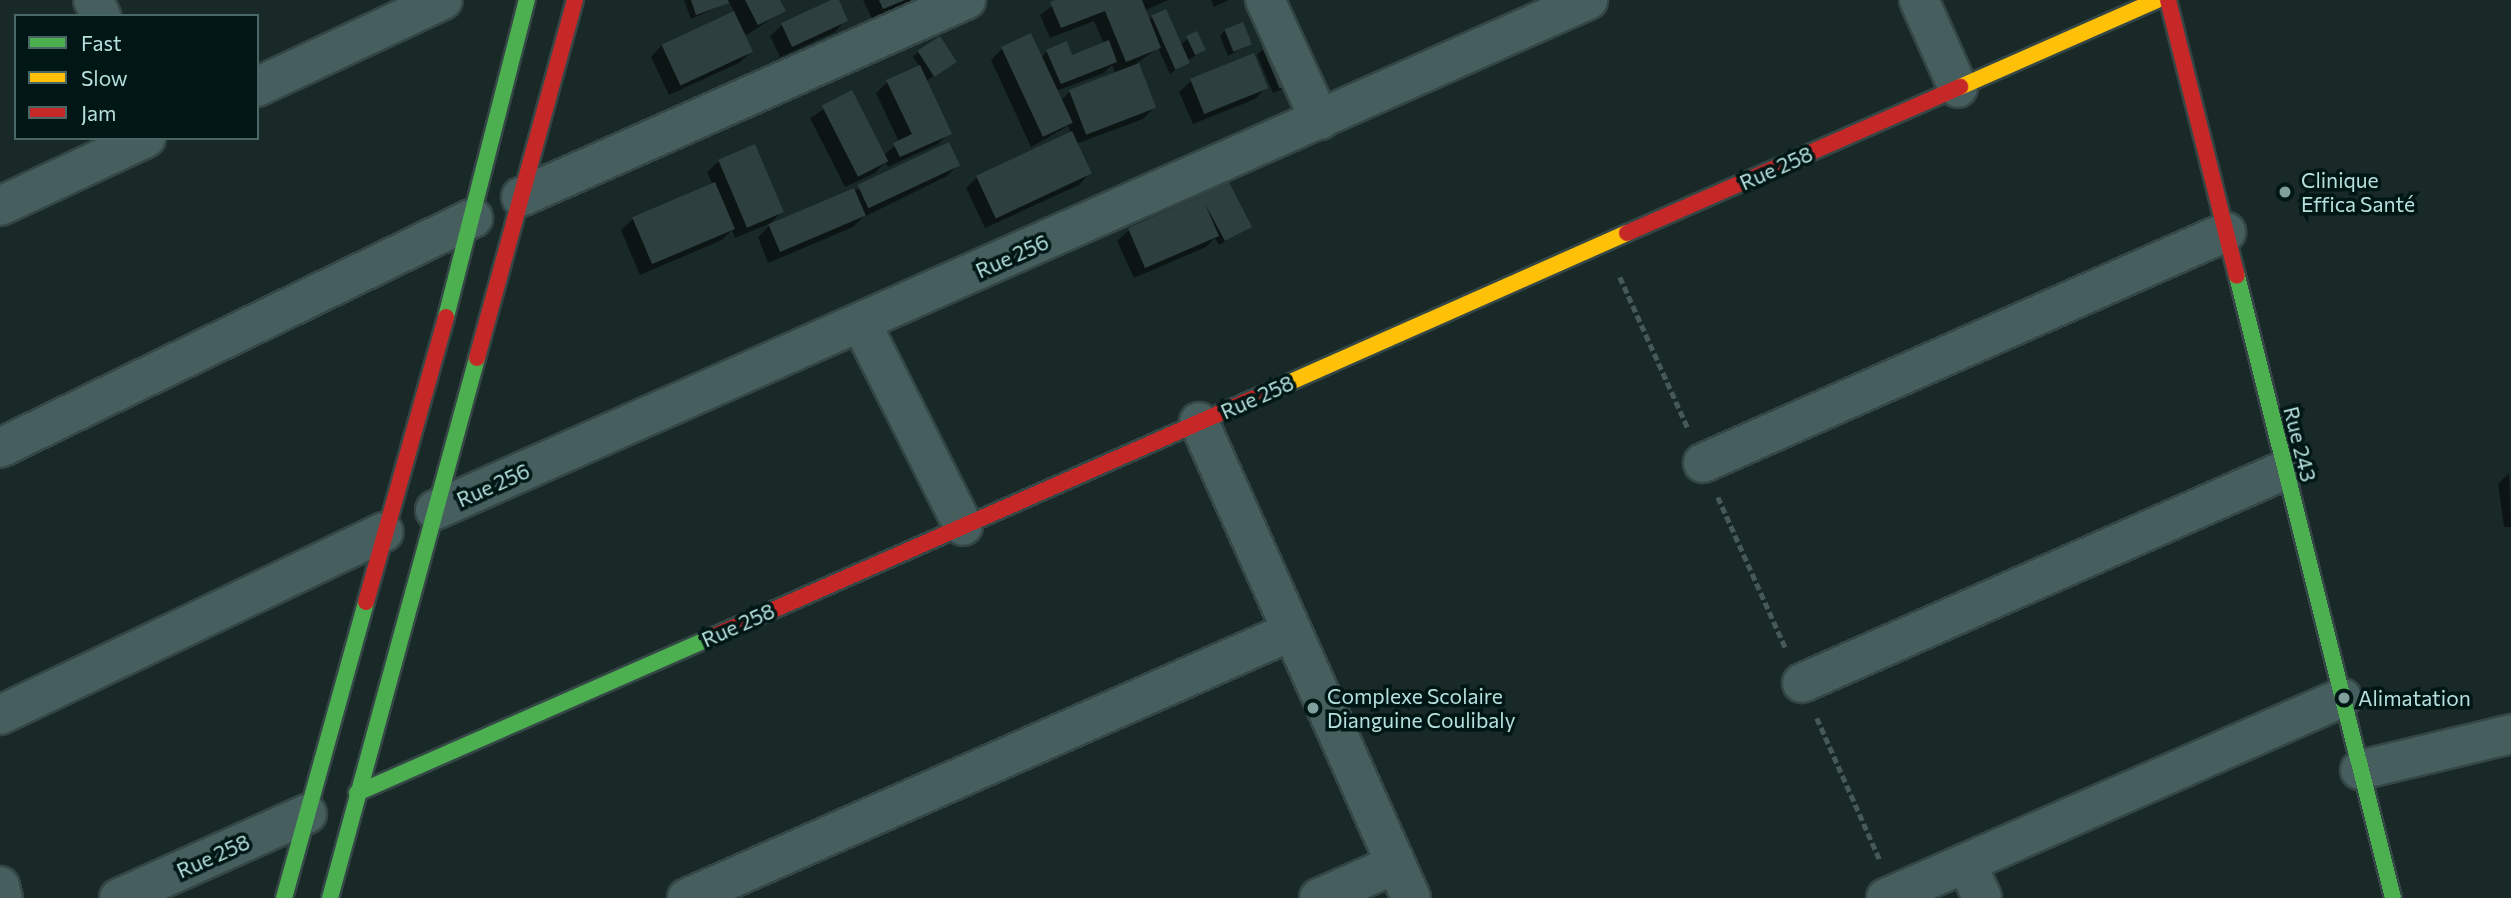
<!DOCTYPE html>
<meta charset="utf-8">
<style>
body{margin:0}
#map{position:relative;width:2511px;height:898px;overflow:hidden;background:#182927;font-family:Commissioner,sans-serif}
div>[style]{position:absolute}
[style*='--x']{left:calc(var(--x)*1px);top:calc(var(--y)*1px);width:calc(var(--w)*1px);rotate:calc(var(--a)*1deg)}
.shadow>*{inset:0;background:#0007}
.building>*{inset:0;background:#2e3f40;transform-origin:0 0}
.path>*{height:4.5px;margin-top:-2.25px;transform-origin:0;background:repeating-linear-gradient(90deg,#465958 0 7px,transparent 0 10.5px)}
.roads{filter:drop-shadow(2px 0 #344645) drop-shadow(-2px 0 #344645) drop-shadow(0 2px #344645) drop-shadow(0 -2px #344645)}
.street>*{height:38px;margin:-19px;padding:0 19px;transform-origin:19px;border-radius:19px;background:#465f5e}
.fast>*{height:16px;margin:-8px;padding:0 8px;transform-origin:8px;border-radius:8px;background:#4caf50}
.slow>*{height:16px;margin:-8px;padding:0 8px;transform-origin:8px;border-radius:8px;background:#ffc107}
.jam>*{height:16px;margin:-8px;padding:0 8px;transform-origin:8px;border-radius:8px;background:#c62828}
.dots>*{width:19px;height:19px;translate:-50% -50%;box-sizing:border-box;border:4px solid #001716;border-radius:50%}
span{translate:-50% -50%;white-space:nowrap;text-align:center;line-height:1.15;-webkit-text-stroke:7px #001716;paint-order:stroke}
.street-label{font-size:21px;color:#b6e0dd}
.poi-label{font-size:21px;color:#b6e0dd}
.left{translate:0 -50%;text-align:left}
.legend{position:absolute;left:14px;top:14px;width:245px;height:126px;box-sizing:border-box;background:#001716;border:2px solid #496766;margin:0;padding:9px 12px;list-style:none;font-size:21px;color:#b6e0dd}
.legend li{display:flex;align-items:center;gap:14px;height:35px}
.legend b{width:35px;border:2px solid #496766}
</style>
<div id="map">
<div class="shadow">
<div style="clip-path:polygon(684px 0,778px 0,784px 10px,747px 35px,740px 30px,751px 52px,739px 63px,669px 95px,651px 57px,662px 45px,735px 13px,729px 2px,691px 19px)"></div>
<div style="clip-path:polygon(835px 0,846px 20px,835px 32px,780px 57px,770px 36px,782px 25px)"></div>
<div style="clip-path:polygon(863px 0,916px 0,872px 19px)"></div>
<div style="clip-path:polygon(evenodd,1060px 0,1168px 0,1144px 11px,1148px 20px,1152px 17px,1180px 46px,1188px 38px,1204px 49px,1170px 74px,1158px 48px,1137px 63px,1154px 108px,1143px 119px,1076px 144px,1090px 173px,1079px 185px,985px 228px,966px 188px,977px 177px,1071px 134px,1068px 126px,1031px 147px,991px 60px,1002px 49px,1041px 58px,1047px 51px,1071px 57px,1104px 44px,1094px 21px,1050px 38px,1040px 15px,1060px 0,1112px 65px,1116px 74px,1070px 91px,1061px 101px,1056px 91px,1104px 73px,1112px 65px)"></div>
<div style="clip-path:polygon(1211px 0,1229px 0,1214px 7px)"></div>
<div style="clip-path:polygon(1225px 30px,1250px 44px,1228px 56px,1220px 36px)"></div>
<div style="clip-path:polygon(1263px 49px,1288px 87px,1273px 93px,1257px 55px)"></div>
<div style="clip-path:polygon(918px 52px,954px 62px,925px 82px,949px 133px,938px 144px,888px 167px,886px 162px,875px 173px,845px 187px,810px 118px,851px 92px,883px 156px,899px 142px,876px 93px,887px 82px,920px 67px,913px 57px)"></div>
<div style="clip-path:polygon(1191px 81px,1266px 88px,1255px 99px,1193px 124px,1179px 92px)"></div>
<div style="clip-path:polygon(719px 161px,782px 211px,771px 223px,735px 238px,732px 230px,722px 240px,640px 275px,621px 230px,633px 219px,713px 185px,707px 172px)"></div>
<div style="clip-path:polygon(958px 165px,947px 176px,862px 218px,853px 227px,768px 263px,758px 237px,769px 226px,860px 188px)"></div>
<div style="clip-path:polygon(1202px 198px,1250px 227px,1219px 245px,1215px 238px,1206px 247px,1134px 278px,1117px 241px,1129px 230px)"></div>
<div style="clip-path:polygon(2509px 473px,2511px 527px,2504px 527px,2498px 484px)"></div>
</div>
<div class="building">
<div style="clip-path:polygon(691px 0,728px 0,729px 3px,696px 15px)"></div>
<div style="clip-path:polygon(745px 0,780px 0,786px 11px,758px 25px)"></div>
<div style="clip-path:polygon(831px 0,839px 0,848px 21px,792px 47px,781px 23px)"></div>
<div style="clip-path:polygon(879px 0,905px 0,883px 9px)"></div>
<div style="clip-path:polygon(1055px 0,1142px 0,1161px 48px,1126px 62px,1105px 11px,1061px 28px,1050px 2px)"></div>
<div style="left:1166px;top:9px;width:59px;height:16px;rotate:66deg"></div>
<div style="left:734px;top:11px;width:45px;height:80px;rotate:65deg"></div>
<div style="left:1243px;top:22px;width:24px;height:20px;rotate:68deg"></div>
<div style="left:1197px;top:31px;width:21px;height:12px;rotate:65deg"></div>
<div style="left:1031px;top:33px;width:99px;height:33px;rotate:65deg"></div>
<div style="left:940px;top:36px;width:31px;height:27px;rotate:57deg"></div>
<div style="clip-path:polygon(1109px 40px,1117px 62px,1061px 84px,1046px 50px,1067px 41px,1072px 55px)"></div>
<div style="left:1279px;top:41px;width:44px;height:18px;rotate:67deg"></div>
<div style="left:1254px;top:53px;width:38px;height:69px;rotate:68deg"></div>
<div style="left:1139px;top:63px;width:48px;height:75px;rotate:69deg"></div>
<div style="clip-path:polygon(920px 65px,952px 134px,900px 157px,893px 143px,912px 134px,886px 80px)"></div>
<div style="left:852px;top:90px;width:80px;height:34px;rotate:63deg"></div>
<div style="left:1072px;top:131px;width:47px;height:106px;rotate:65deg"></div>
<div style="left:949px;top:142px;width:26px;height:101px;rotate:65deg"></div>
<div style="left:755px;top:144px;width:74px;height:40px;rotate:67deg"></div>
<div style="left:715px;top:182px;width:51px;height:90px;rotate:67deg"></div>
<div style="clip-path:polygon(1229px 182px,1252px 227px,1225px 241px,1205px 204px,1219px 236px,1145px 268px,1128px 228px)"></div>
<div style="left:854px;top:188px;width:30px;height:93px;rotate:67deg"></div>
</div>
<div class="path">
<div style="--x:1620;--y:277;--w:166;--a:65.8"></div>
<div style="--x:1718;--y:497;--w:167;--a:65.9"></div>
<div style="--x:1817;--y:718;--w:155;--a:66.1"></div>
</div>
<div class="roads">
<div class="street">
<div style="--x:93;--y:0;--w:18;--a:63"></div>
<div style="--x:1265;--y:0;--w:132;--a:65.4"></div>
<div style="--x:1919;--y:0;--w:96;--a:66.1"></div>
<div style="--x:257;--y:87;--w:205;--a:-25.1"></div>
<div style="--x:521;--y:197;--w:487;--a:-23.9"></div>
<div style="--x:0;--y:206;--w:161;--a:-25"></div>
<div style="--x:861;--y:323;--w:227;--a:63.3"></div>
<div style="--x:1199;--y:422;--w:521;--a:65.99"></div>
<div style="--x:0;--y:448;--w:526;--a:-25.93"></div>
<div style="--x:1703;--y:463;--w:572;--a:-23.83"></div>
<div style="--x:435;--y:510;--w:1261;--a:-23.86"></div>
<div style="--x:1802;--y:683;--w:528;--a:-23.8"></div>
<div style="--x:0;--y:715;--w:425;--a:-25.5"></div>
<div style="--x:2360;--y:770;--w:155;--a:-13.4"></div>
<div style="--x:1966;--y:863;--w:38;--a:65"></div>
<div style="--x:0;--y:886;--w:12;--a:76"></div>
<div style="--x:119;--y:898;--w:206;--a:-24.1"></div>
<div style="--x:687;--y:898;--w:661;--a:-23.81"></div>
<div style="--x:1319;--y:898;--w:84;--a:-23.8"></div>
<div style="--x:1886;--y:898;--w:498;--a:-23.7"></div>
</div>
<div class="fast">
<div style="--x:2237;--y:276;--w:641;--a:75.92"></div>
<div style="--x:446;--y:317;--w:327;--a:-75.7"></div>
<div style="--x:357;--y:793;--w:390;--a:-23.7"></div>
<div style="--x:284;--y:898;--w:307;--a:-74.5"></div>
<div style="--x:330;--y:898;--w:560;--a:-74.77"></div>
</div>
<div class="slow">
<div style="--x:1960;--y:87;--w:215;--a:-23.8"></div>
<div style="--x:1259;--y:396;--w:402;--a:-23.9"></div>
</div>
<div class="jam">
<div style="--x:2168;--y:0;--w:284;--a:76"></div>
<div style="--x:1627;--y:233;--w:364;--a:-23.7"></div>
<div style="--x:477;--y:358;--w:371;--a:-74.7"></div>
<div style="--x:366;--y:602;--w:296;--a:-74.3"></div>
<div style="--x:714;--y:636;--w:596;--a:-23.77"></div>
</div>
</div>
<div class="dots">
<div style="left:2285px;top:192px;background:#7fa09d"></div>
<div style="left:2344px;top:698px;background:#7fa09d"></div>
<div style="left:1313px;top:708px;background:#7fa09d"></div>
</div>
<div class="street-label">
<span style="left:1776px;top:168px;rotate:-24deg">Rue 258</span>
<span style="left:1012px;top:256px;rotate:-24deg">Rue 256</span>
<span style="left:1257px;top:397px;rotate:-24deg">Rue 258</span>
<span style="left:2300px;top:444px;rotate:76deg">Rue 243</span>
<span style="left:493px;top:485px;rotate:-24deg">Rue 256</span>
<span style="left:738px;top:625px;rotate:-24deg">Rue 258</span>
<span style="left:213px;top:856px;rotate:-24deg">Rue 258</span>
</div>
<div class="poi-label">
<span class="left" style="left:2301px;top:192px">Clinique<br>Effica Santé</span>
<span class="left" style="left:1327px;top:708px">Complexe Scolaire<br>Dianguine Coulibaly</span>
<span class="left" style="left:2358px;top:698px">Alimatation</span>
</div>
<ul class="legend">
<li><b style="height:9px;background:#4caf50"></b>Fast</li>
<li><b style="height:9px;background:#ffc107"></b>Slow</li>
<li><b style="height:9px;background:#c62828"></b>Jam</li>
</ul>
</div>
